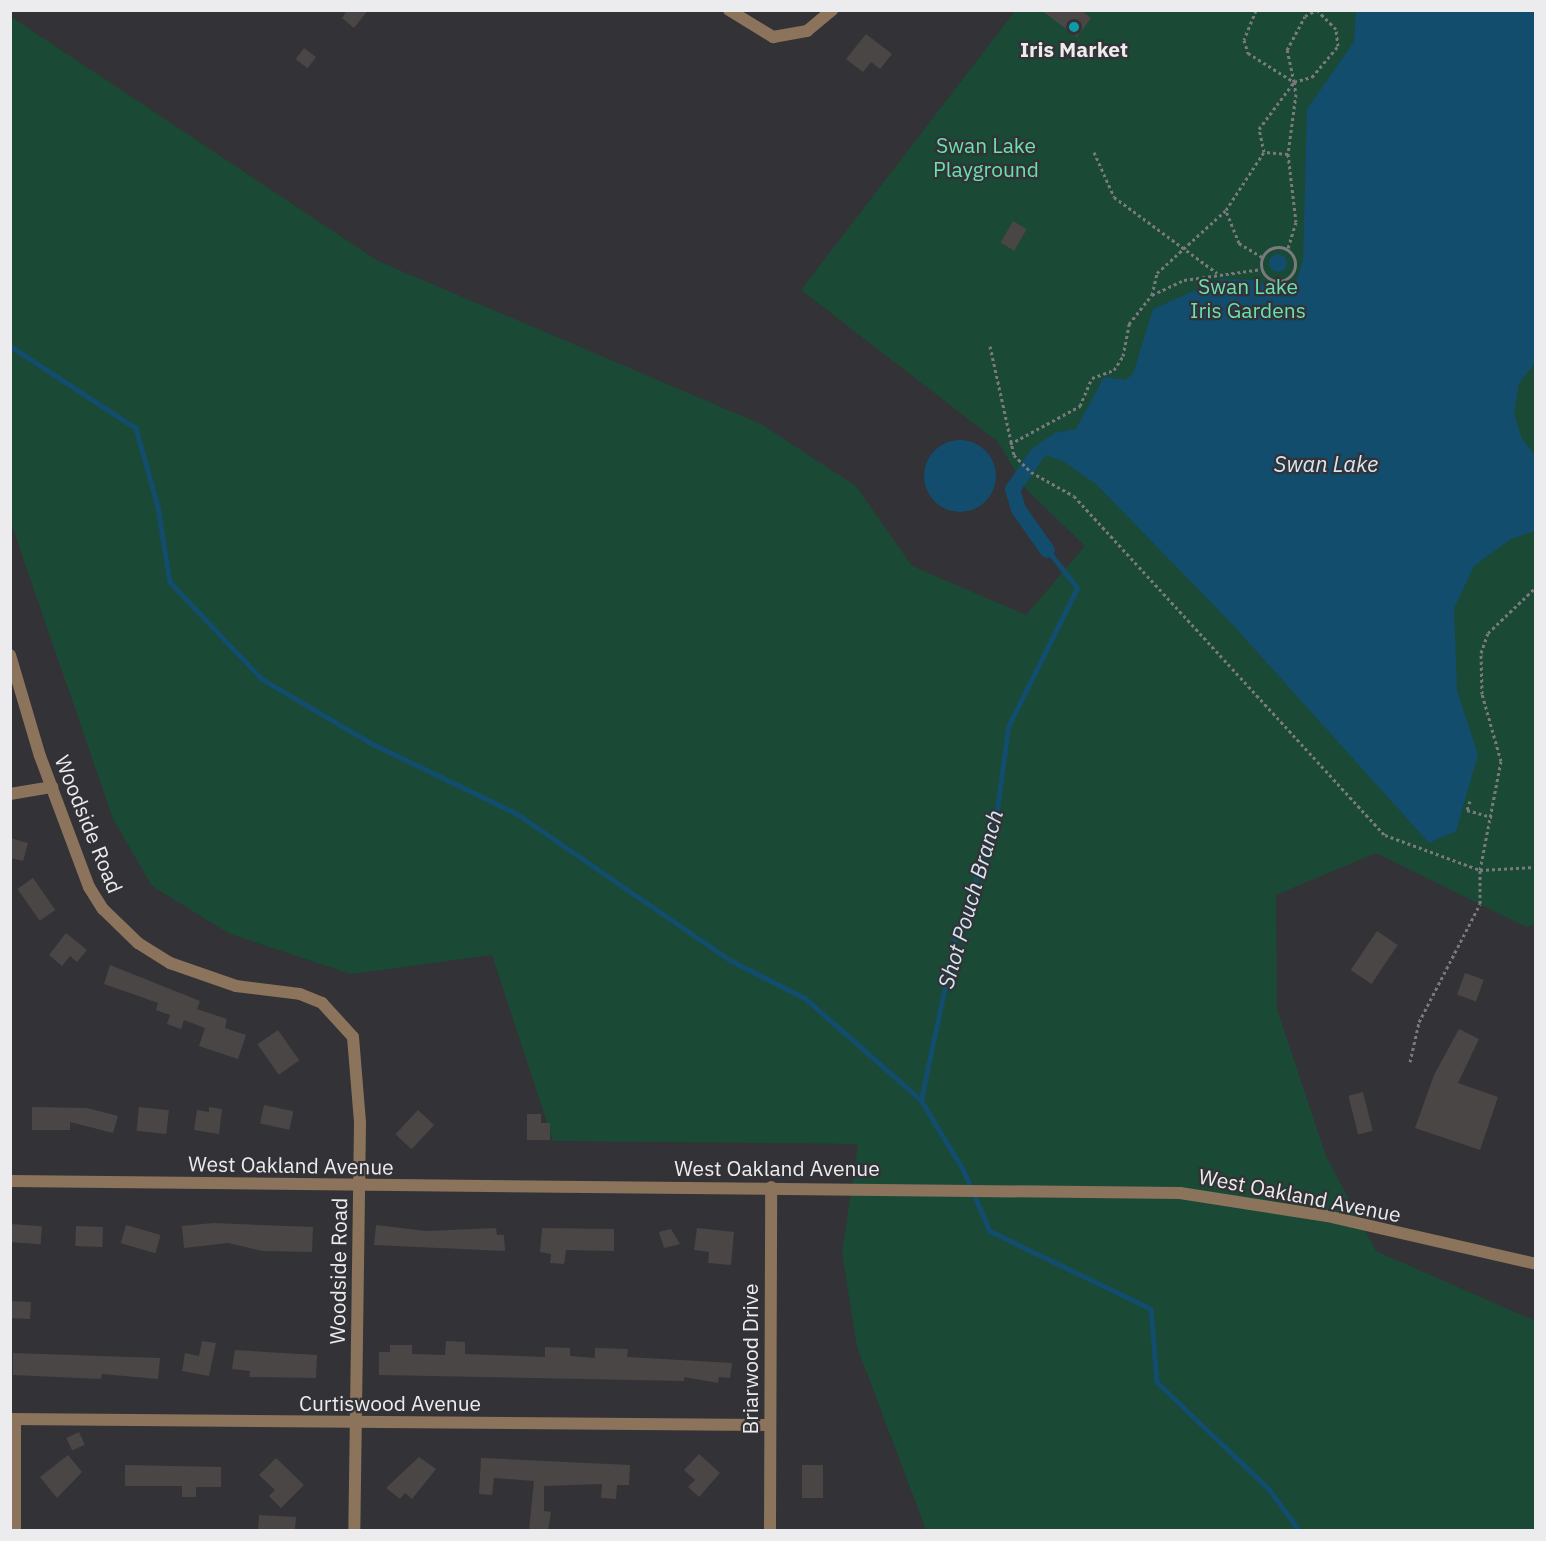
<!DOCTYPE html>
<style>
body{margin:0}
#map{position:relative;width:1546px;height:1541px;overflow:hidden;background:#333236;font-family:"IBM Plex Sans",sans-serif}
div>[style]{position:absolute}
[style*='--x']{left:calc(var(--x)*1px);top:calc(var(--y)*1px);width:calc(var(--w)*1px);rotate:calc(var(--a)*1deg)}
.green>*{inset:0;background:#1a4936}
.water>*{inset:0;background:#124d6e}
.round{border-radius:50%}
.stream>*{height:4.5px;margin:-2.25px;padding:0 2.25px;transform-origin:2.25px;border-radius:2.25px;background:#124d6e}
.canal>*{height:15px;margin:-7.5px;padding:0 7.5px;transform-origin:7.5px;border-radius:7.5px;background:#124d6e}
.building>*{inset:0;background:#4a4645;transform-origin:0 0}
.path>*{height:3px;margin-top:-1.5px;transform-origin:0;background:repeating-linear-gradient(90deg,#7a797c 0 3px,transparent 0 6px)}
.path>.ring{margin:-1.5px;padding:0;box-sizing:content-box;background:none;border:3px solid #7a797c;border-radius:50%}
.minor>*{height:12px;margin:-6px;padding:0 6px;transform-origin:6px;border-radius:6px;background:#8b735c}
.tertiary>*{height:12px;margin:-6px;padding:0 6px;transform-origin:6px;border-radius:6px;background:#8b735c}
.dots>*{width:16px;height:16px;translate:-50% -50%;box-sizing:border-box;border:3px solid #333236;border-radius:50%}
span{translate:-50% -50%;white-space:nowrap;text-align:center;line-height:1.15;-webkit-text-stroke:4.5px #333236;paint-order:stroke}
.poi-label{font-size:21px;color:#ececee;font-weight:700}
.park-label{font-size:21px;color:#68e1af}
.street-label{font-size:21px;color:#ececee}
.water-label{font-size:22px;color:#d5e7f4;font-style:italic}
.frame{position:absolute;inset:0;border:12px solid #ececee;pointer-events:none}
</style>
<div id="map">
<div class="green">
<div style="clip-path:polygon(1015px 11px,1535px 11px,1535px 924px,1526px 927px,1376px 853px,1276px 895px,1277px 1009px,1326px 1156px,1376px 1251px,1535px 1321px,1535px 1530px,926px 1530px,857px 1347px,842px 1253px,858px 1144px,553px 1141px,492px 955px,351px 974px,230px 934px,152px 886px,113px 819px,11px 523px,10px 16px,378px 261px,761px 424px,856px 486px,912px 566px,1026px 615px,1085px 546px,1026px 489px,998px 442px,801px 290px)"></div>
</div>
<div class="water">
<div style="clip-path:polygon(1530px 10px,1536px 17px,1536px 362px,1519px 383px,1514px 413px,1522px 439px,1535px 455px,1535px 531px,1511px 539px,1474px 566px,1454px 608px,1457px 690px,1478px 755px,1456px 831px,1429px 843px,1232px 624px,1096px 484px,1061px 460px,1037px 453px,1036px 446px,1055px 433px,1076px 429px,1104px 377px,1125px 380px,1133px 374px,1153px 309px,1221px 279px,1256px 280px,1274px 289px,1296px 282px,1303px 260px,1307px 109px,1354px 42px,1356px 11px)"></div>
<div class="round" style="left:1269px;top:254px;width:18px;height:18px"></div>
<div class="round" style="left:924px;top:440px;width:72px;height:72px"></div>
</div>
<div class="stream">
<div style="--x:10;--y:346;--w:150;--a:33.1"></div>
<div style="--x:136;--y:428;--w:82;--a:74.4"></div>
<div style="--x:158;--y:507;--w:76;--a:80.9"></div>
<div style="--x:170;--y:582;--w:134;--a:46.5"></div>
<div style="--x:262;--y:679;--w:129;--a:30.4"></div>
<div style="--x:373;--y:744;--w:159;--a:25.8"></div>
<div style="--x:516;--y:813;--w:260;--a:34.5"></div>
<div style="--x:730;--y:960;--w:84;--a:26.9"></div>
<div style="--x:805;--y:998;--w:154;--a:41.3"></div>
<div style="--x:921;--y:1100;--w:81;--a:58.7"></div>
<div style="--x:963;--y:1169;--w:68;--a:66.5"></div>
<div style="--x:990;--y:1231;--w:179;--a:25.8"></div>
<div style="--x:1151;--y:1309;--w:73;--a:85.3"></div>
<div style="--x:1157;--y:1382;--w:155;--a:43.7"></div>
<div style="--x:1269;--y:1489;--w:51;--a:53.8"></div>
<div style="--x:921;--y:1100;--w:165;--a:-78.1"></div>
<div style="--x:955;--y:939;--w:121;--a:-70.7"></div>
<div style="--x:995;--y:825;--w:99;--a:-82.4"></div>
<div style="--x:1008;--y:727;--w:155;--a:-63.6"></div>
<div style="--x:1077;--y:588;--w:48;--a:-128.3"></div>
</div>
<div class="canal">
<div style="--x:1037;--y:453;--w:44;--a:124.8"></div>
<div style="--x:1012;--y:489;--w:21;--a:73"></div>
<div style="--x:1018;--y:509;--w:50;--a:54.7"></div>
</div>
<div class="building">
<div style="clip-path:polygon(347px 10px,368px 10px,354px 28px,342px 18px)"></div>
<div style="clip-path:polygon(1041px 10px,1081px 10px,1091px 18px,1077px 37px)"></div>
<div style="clip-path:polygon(866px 34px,892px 54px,880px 69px,871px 62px,863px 72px,846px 59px)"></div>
<div style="left:304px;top:48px;width:15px;height:14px;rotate:37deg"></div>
<div style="left:1013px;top:221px;width:16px;height:25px;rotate:30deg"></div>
<div style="clip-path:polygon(10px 838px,28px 843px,23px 861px,10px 858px)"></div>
<div style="left:33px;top:878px;width:39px;height:19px;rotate:55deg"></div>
<div style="left:1377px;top:931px;width:25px;height:47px;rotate:34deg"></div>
<div style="clip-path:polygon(66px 933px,87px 950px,77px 962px,70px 956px,62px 966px,49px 955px)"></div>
<div style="clip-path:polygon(110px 965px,200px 1001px,197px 1009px,227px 1019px,225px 1028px,246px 1035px,238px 1059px,199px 1046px,205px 1028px,184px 1020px,181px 1029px,167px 1024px,170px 1015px,156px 1010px,158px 1003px,104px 984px)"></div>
<div style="left:1465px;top:973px;width:20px;height:23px;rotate:20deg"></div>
<div style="clip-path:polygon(1459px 1029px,1479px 1039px,1458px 1083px,1498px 1097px,1480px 1150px,1415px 1128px,1434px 1075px)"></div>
<div style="left:278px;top:1030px;width:37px;height:25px;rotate:55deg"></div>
<div style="left:1363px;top:1092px;width:40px;height:15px;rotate:76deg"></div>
<div style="left:264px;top:1105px;width:30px;height:19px;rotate:12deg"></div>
<div style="clip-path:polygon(32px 1107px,87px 1108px,118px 1116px,113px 1133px,70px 1122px,70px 1130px,32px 1130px)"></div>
<div style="left:139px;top:1107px;width:30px;height:24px;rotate:6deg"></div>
<div style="clip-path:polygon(209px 1107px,222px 1109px,219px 1134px,194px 1130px,197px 1110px,209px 1112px)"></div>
<div style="left:418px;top:1110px;width:22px;height:33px;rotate:43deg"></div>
<div style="clip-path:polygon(527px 1114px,541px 1114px,541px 1123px,550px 1123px,550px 1140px,527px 1140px)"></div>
<div style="clip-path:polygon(213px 1223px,313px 1227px,312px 1252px,263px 1251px,228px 1243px,184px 1248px,182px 1226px)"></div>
<div style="left:10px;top:1224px;width:32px;height:18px;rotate:4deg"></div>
<div style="left:126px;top:1225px;width:36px;height:19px;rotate:16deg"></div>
<div style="clip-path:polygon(376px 1225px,426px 1231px,496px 1228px,497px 1235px,504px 1235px,505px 1251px,374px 1245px)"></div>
<div style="left:76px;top:1226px;width:27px;height:20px;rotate:2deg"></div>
<div style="clip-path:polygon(542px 1228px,614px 1229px,614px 1251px,566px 1250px,564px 1264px,550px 1263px,551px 1254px,540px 1252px)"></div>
<div style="clip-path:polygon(697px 1228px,734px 1232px,731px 1265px,708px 1263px,709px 1252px,694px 1250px)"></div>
<div style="clip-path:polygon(671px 1229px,680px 1244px,664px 1248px,659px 1232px)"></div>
<div style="left:10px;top:1301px;width:21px;height:17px;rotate:3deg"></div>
<div style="clip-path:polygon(202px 1341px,216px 1343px,209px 1376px,182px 1371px,185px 1353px,199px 1356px)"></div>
<div style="clip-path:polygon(446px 1341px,465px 1342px,465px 1354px,545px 1357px,545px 1347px,570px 1348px,570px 1356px,595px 1358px,595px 1348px,628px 1349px,627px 1357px,732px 1363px,730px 1378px,719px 1377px,718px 1383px,684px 1377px,684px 1381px,379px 1375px,379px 1352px,390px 1352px,390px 1345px,412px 1345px,412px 1354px,445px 1355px)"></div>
<div style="clip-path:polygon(235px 1350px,317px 1355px,316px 1378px,249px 1377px,250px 1371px,232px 1369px)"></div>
<div style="clip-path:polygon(13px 1353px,160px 1358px,158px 1379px,102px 1374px,101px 1379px,13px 1375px)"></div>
<div style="left:79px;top:1432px;width:14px;height:14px;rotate:65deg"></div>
<div style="clip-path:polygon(699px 1454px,720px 1473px,699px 1497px,688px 1487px,695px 1480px,684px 1470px)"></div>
<div style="clip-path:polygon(68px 1455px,82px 1472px,57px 1498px,40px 1477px)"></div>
<div style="clip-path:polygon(419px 1457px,436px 1469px,412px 1499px,405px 1493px,400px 1499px,386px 1488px)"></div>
<div style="clip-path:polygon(276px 1458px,304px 1485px,281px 1508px,269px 1496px,275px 1490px,259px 1475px)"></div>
<div style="clip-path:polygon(481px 1458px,630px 1465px,629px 1485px,617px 1485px,616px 1499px,601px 1498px,602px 1484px,544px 1486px,544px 1511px,551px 1512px,548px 1530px,529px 1530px,534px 1481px,494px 1478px,492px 1495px,479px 1494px)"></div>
<div style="clip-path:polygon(125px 1465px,221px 1467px,221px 1487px,196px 1487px,196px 1497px,182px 1497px,182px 1486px,125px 1486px)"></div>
<div style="left:802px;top:1465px;width:21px;height:33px"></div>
<div style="clip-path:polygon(259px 1515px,296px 1517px,295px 1530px,258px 1530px)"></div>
</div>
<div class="path">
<div style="--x:1256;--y:10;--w:32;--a:112"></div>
<div style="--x:1244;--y:40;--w:14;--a:73"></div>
<div style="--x:1248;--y:53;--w:54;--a:32.2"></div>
<div style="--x:1294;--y:82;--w:12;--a:81"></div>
<div style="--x:1296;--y:94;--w:61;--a:97.6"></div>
<div style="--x:1288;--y:154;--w:68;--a:83.3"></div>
<div style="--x:1296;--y:222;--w:28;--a:107"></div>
<div style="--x:1294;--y:82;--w:19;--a:-16"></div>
<div style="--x:1312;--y:77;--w:40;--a:-50"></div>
<div style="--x:1338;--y:46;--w:17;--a:-97"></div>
<div style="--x:1336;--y:29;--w:25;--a:-135"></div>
<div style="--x:1094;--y:152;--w:49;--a:66"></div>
<div style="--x:1114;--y:197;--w:128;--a:36.4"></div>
<div style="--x:1288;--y:154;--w:24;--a:-175"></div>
<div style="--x:1264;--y:152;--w:24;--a:-102"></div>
<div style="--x:1259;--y:129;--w:59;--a:-53.3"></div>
<div style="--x:1294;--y:82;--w:33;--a:-102"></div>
<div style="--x:1287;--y:50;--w:38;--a:-62"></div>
<div style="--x:1305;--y:16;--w:13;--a:-27"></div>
<div class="ring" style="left:1261px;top:247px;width:31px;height:31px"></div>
<div style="--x:1262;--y:257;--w:27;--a:-149"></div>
<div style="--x:1239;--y:243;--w:35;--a:-112"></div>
<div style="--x:1226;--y:210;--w:69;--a:-56.8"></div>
<div style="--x:1152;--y:295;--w:23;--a:-77"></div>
<div style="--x:1157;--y:273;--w:93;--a:-42.4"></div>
<div style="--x:990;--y:346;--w:112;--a:77.6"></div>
<div style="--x:1014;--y:455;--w:24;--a:45"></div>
<div style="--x:1031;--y:472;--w:49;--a:29.2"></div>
<div style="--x:1074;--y:496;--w:460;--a:47.5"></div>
<div style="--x:1385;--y:835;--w:101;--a:20.2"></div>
<div style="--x:1480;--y:870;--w:56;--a:-3.1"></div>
<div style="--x:1010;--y:444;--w:80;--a:-28.5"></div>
<div style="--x:1080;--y:406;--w:30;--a:-67"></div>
<div style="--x:1092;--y:378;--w:23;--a:-20"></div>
<div style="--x:1114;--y:370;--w:17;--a:-57"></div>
<div style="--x:1123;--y:356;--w:33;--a:-79"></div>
<div style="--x:1129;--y:324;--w:37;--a:-52"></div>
<div style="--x:1152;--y:295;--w:35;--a:-25"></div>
<div style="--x:1184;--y:280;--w:79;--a:-8"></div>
<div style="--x:1470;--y:801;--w:9;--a:108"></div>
<div style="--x:1467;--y:810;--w:26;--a:16"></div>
<div style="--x:1410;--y:1062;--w:41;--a:-77.3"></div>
<div style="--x:1419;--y:1022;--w:133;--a:-62.7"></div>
<div style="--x:1480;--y:904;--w:34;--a:-90"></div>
<div style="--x:1480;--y:870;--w:111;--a:-79.1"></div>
<div style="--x:1501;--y:761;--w:70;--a:-105.8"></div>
<div style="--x:1482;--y:694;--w:41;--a:-91.4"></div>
<div style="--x:1481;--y:653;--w:21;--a:-71"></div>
<div style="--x:1488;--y:633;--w:66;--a:-43.8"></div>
</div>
<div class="minor">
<div style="--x:729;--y:10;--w:52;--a:31.5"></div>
<div style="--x:773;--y:37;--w:35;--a:-10"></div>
<div style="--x:807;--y:31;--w:33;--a:-40"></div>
<div style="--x:10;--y:655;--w:105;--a:73.5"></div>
<div style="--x:40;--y:756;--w:140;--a:69.5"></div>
<div style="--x:89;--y:887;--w:26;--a:58"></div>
<div style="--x:103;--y:909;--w:49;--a:44.2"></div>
<div style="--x:138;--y:943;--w:38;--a:32"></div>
<div style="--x:170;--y:963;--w:70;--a:19.2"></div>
<div style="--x:236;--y:986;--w:64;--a:7.1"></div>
<div style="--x:300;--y:994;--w:24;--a:22"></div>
<div style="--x:322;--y:1003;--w:46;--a:47.6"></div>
<div style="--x:353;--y:1037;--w:86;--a:85.3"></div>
<div style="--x:360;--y:1123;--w:407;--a:90.8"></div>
<div style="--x:10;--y:794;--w:43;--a:-9.5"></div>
<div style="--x:10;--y:1419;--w:759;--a:0.45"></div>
<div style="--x:15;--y:1419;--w:111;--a:90"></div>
<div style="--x:770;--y:1530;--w:343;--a:-89.8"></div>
</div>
<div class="tertiary">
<div style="--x:10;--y:1181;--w:1170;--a:0.59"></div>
<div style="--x:1180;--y:1193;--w:149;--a:8.9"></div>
<div style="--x:1327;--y:1216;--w:214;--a:12.9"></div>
</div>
<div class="dots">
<div style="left:1074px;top:27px;background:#0f9aa8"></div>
</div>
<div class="poi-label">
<span style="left:1074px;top:49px">Iris Market</span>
</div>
<div class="park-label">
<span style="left:986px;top:157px">Swan Lake<br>Playground</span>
<span style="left:1248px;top:298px">Swan Lake<br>Iris Gardens</span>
</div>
<div class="street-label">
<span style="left:89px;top:824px;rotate:68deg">Woodside Road</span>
<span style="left:291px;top:1165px;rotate:1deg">West Oakland Avenue</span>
<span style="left:777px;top:1168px">West Oakland Avenue</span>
<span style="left:1300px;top:1195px;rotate:11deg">West Oakland Avenue</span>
<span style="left:338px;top:1271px;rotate:-89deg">Woodside Road</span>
<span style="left:750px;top:1359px;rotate:-90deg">Briarwood Drive</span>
<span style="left:390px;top:1403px">Curtiswood Avenue</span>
</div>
<div class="water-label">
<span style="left:1326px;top:464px">Swan Lake</span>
<span style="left:970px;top:899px;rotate:-74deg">Shot Pouch Branch</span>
</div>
<div class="frame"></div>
</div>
